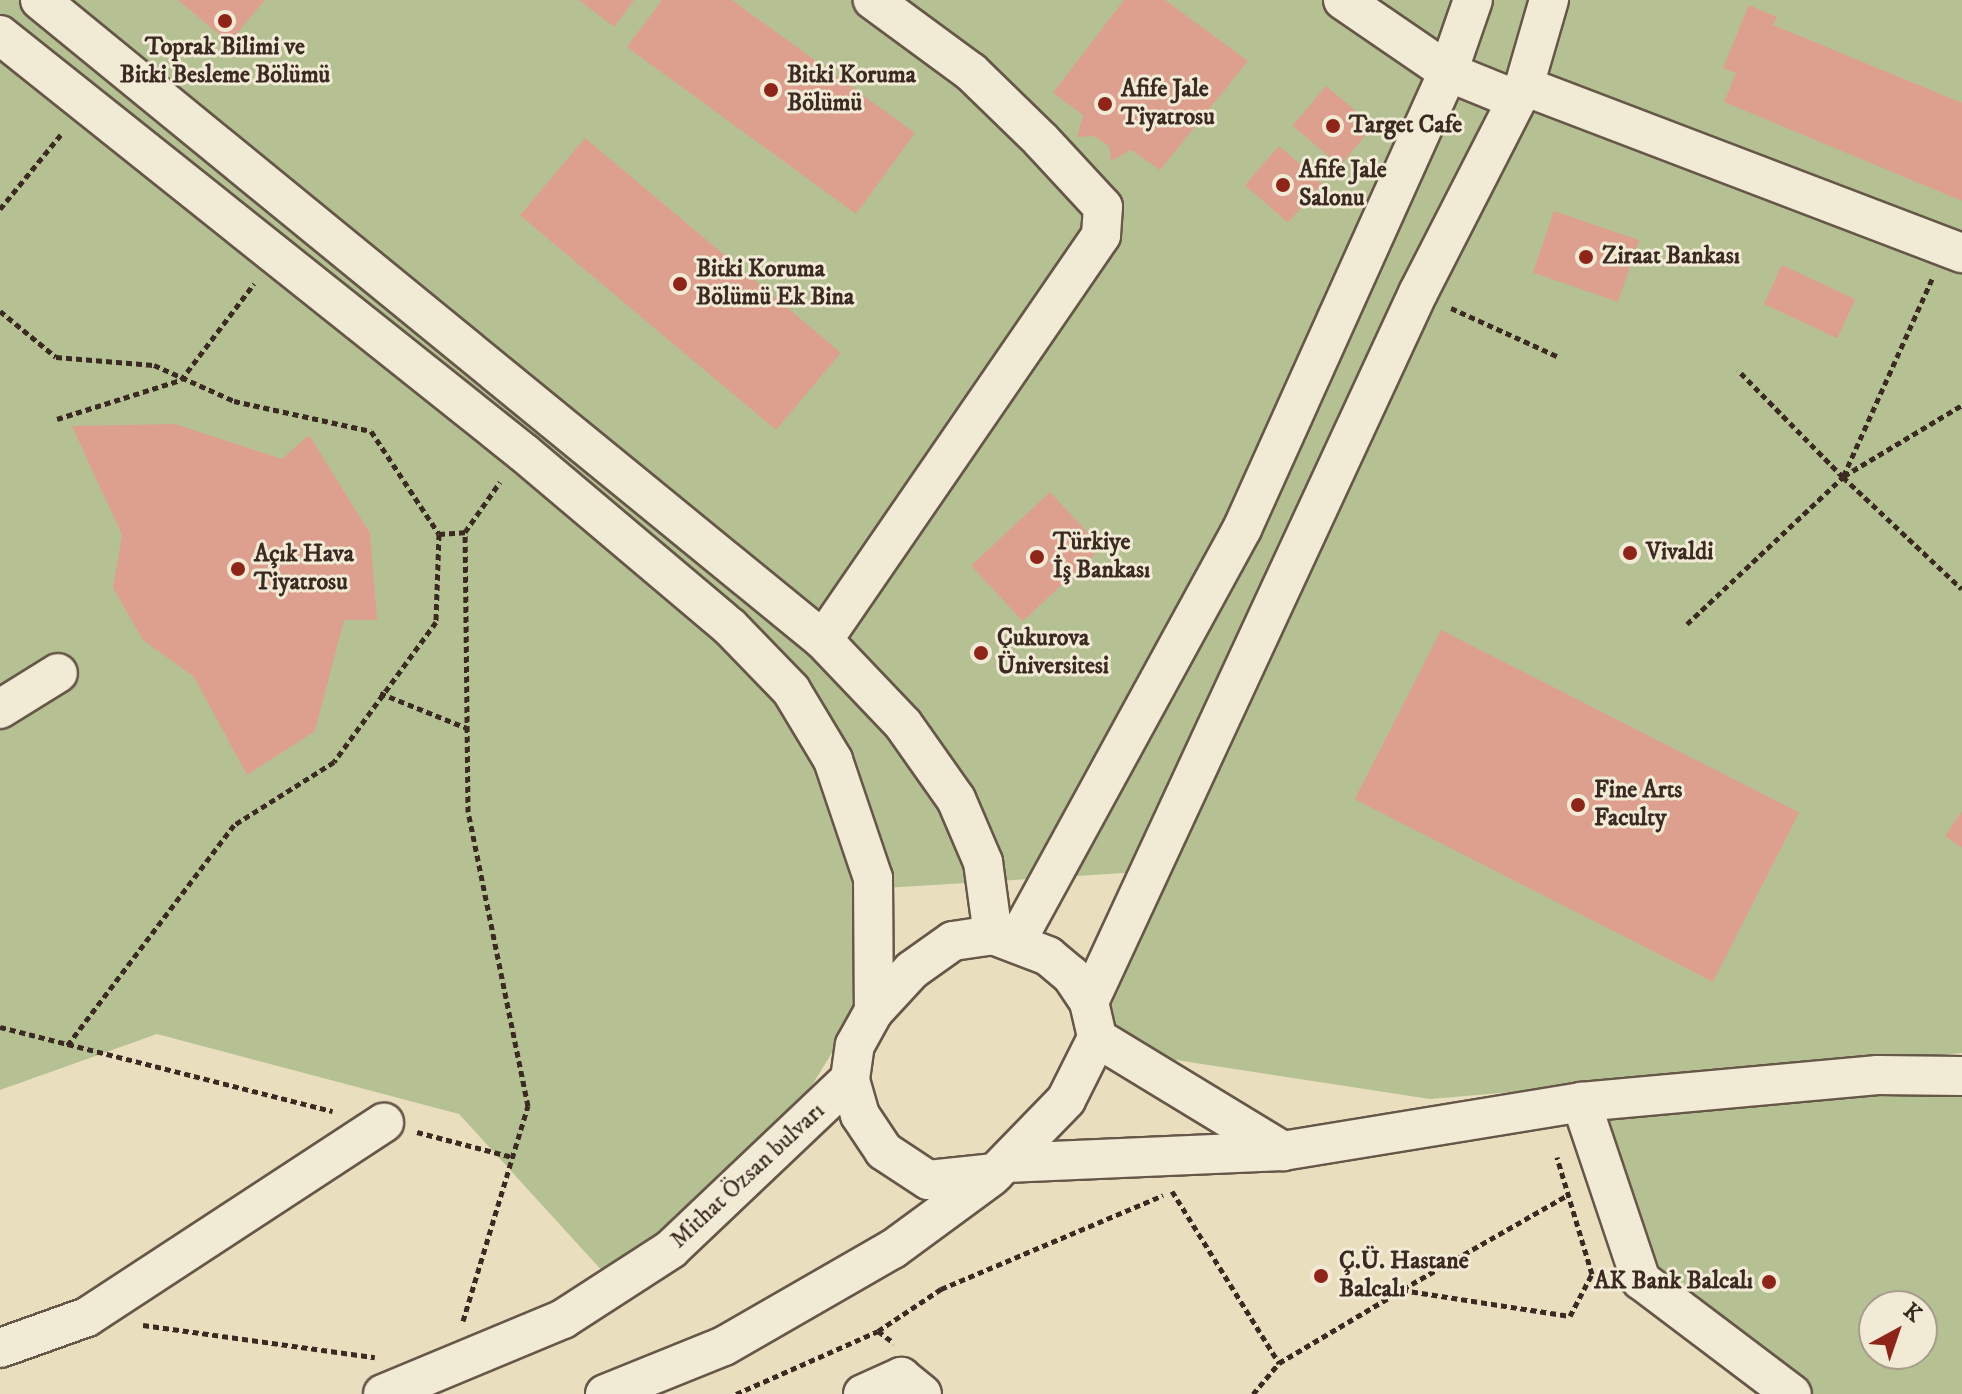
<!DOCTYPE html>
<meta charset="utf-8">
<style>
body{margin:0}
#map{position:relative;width:1962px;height:1394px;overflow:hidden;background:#e9debe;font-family:"IM FELL DW Pica",serif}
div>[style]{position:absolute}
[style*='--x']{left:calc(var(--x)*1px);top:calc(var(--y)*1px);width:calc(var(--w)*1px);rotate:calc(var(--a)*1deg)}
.green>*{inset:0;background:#b5c193}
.building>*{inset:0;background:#dda08f;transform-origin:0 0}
.path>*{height:5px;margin-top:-2.5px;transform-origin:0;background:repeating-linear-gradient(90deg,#3b2a21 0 6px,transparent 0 10px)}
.roads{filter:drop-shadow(2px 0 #665748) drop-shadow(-2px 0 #665748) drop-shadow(0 2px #665748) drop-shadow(0 -2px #665748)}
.minor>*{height:38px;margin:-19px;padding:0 19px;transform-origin:19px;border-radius:19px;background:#f1ead5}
.dots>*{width:22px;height:22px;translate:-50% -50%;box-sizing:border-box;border:4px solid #f1ead5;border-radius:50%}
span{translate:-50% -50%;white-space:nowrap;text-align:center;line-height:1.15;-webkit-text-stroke:6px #f1ead5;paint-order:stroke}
.poi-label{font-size:24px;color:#3b2a21;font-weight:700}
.left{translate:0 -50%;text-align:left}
.right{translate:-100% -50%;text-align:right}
.street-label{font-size:24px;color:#3b2a21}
.north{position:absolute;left:1858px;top:1290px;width:80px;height:80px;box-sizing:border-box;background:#f1ead5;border:2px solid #a89d8d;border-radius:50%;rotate:40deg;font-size:22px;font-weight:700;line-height:32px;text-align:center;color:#3b2a21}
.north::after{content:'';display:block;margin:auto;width:28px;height:36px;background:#8f2418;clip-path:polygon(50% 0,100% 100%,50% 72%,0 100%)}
</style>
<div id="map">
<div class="green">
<div style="clip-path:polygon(0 0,1962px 0,1962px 1053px,1430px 1099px,1150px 1056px,1097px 1038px,1172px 870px,852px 890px,855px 1015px,781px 1136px,616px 1286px,459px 1114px,157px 1034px,0 1090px)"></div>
<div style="clip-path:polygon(evenodd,1962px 1074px,1962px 1394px,1798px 1394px,1641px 1277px,1587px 1106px,1962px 1074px,1874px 1306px,1922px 1306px,1922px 1354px,1874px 1354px,1874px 1306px)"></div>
</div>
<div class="building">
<div style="clip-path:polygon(178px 0,265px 0,229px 43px)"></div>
<div style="clip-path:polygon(579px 0,634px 0,614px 27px)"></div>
<div style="clip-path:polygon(662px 0,732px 0,915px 133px,856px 214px,627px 47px)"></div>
<div style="clip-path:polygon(1124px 0,1165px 0,1248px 61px,1160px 170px,1131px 150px,1111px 161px,1109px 146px,1094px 136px,1077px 137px,1083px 115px,1053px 93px)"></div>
<div style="clip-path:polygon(1749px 5px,1777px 17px,1773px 25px,1962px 103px,1962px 201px,1724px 102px,1736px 73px,1723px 68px)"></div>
<div style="left:1326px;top:86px;width:62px;height:52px;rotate:40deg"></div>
<div style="left:585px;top:138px;width:334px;height:101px;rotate:40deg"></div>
<div style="left:1279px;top:146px;width:57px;height:52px;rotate:41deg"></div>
<div style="left:1554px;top:211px;width:90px;height:65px;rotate:19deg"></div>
<div style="left:1782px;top:265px;width:81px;height:43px;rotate:25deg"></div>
<div style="clip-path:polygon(175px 424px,282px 459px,309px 435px,370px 533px,377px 620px,344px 620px,315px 731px,247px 775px,194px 677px,143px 640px,113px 588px,122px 535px,72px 426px)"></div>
<div style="left:1050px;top:492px;width:76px;height:108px;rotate:47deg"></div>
<div style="left:1441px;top:630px;width:402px;height:190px;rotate:27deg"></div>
<div style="clip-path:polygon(1962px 811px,1962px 848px,1945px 836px)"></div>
</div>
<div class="path">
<div style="--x:0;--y:209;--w:99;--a:-50.7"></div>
<div style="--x:1932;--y:279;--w:217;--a:114.2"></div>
<div style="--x:1843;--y:477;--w:163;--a:43.3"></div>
<div style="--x:1451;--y:308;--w:119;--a:24.4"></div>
<div style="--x:0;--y:311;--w:72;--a:39.4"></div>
<div style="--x:56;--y:357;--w:98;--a:4.7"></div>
<div style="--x:154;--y:365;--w:88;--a:24.2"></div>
<div style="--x:234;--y:401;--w:140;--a:12.4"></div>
<div style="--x:371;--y:431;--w:123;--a:56.6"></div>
<div style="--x:439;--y:534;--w:88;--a:92"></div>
<div style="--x:436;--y:622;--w:173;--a:126.1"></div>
<div style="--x:334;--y:762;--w:118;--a:147.8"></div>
<div style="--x:234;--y:825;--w:277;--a:127.1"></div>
<div style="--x:57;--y:419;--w:130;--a:-17.5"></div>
<div style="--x:181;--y:380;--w:121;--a:-52.8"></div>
<div style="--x:1844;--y:476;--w:138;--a:-31"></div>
<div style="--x:439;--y:534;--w:26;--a:-4"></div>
<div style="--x:1687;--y:624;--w:214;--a:-43.3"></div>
<div style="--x:1843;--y:477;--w:150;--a:-134.5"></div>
<div style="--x:380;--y:693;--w:94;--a:21.9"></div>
<div style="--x:0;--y:1027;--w:343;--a:14.2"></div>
<div style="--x:417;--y:1132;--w:98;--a:14.7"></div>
<div style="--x:1172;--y:1191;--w:203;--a:58.1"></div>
<div style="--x:1403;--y:1289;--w:190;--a:-29.7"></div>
<div style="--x:463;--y:1321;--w:225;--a:-73.2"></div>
<div style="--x:528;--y:1106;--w:300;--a:-101.5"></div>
<div style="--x:468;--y:812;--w:280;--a:-90.6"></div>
<div style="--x:465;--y:532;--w:61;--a:-55"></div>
<div style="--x:143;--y:1325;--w:234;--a:7.9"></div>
<div style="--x:878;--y:1331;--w:20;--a:37"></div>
<div style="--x:736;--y:1394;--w:155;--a:-23.9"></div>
<div style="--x:878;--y:1331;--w:76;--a:-33.7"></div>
<div style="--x:941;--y:1289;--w:241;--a:-22.9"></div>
<div style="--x:1253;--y:1394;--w:40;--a:-50"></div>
<div style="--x:1279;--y:1363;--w:143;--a:-30.7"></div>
<div style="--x:1402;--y:1290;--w:170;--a:8.8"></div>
<div style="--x:1570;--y:1316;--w:47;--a:-62.4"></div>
<div style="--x:1592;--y:1274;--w:122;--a:-106.7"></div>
</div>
<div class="roads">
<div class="minor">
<div style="--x:40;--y:0;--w:1011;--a:39.26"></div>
<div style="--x:823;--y:640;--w:116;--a:46.4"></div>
<div style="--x:903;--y:724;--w:92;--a:54.8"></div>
<div style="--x:956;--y:799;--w:69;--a:66.8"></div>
<div style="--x:983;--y:862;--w:74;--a:82.2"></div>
<div style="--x:1343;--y:0;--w:127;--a:34.4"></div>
<div style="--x:1448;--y:72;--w:74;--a:22.1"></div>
<div style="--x:0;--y:35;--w:670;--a:38.58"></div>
<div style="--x:524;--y:453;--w:270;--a:40.2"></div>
<div style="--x:730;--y:627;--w:88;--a:45.9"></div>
<div style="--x:791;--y:690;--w:82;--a:59"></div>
<div style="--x:833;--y:760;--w:125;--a:71.3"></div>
<div style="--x:873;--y:878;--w:133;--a:89.6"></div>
<div style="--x:1524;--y:86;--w:469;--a:20.9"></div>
<div style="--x:823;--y:640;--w:491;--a:-55.5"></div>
<div style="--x:1101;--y:235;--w:28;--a:-86"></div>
<div style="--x:1103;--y:207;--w:91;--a:-132.8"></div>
<div style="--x:1041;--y:140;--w:98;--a:-135.8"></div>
<div style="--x:971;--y:72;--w:122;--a:-143.7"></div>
<div style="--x:0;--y:709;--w:68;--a:-31.8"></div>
<div style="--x:993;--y:935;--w:59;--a:20.9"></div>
<div style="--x:1048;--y:956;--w:30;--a:40"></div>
<div style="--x:1071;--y:975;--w:32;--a:56"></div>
<div style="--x:1089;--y:1002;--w:37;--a:77"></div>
<div style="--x:1097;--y:1038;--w:69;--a:116.6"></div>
<div style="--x:1066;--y:1100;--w:102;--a:134.2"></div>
<div style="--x:995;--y:1173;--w:67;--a:174"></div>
<div style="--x:928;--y:1180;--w:53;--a:-146.6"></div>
<div style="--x:884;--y:1151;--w:43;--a:-123.7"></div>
<div style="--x:860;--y:1115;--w:37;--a:-106"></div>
<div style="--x:850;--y:1079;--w:34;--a:-82"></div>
<div style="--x:855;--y:1045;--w:39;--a:-61"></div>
<div style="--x:874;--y:1011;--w:56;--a:-47.2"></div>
<div style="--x:912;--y:970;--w:50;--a:-35.3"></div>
<div style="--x:953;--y:941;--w:40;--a:-8.5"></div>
<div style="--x:1017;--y:940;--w:469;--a:-61.3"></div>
<div style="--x:1242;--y:529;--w:501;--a:-65.74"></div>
<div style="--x:1448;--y:72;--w:76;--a:-70.9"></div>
<div style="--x:1089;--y:1002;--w:782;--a:-65.11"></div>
<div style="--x:1418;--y:293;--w:233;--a:-62.9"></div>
<div style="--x:1524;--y:86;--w:90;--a:-73.8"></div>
<div style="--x:1097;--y:1038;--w:218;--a:31.3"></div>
<div style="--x:1581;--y:1102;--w:188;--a:71.4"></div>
<div style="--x:1641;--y:1280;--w:189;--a:37.1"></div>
<div style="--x:1006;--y:1163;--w:277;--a:-2.5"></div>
<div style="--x:1283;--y:1151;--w:302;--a:-9.3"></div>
<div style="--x:1581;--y:1102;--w:298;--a:-5.2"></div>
<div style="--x:1878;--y:1075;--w:84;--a:0.7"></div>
<div style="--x:0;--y:1348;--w:92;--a:-19.6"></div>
<div style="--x:87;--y:1317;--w:355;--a:-33.2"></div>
<div style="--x:383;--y:1394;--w:195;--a:-22.6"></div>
<div style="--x:563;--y:1319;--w:129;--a:-32.9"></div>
<div style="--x:671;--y:1249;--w:247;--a:-43.5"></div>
<div style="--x:605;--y:1394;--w:128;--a:-22"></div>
<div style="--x:724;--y:1346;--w:195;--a:-29.9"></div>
<div style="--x:893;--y:1249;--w:122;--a:-36.3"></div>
<div style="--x:863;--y:1394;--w:42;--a:-24.1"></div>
<div style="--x:901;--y:1377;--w:27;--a:39"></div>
</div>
</div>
<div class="dots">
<div style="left:225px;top:21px;background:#8f2418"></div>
<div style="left:771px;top:90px;background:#8f2418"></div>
<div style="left:1105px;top:104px;background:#8f2418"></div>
<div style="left:1333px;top:126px;background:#8f2418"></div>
<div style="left:1283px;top:185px;background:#8f2418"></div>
<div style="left:1586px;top:257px;background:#8f2418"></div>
<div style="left:680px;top:284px;background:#8f2418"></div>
<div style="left:1630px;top:553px;background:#8f2418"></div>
<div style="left:1037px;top:557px;background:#8f2418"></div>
<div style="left:238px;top:569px;background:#8f2418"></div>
<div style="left:981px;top:653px;background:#8f2418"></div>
<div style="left:1578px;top:805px;background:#8f2418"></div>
<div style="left:1321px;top:1276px;background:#8f2418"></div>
<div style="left:1769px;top:1282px;background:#8f2418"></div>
</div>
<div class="poi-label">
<span style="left:225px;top:62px">Toprak Bilimi ve<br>Bitki Besleme Bölümü</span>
<span class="left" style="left:787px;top:90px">Bitki Koruma<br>Bölümü</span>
<span class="left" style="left:1121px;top:104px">Afife Jale<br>Tiyatrosu</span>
<span class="left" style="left:1349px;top:126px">Target Cafe</span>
<span class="left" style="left:1299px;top:185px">Afife Jale<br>Salonu</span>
<span class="left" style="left:1602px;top:257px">Ziraat Bankası</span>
<span class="left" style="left:696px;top:284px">Bitki Koruma<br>Bölümü Ek Bina</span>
<span class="left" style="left:1053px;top:557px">Türkiye<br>İş Bankası</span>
<span class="left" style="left:1646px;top:553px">Vivaldi</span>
<span class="left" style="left:254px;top:569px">Açık Hava<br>Tiyatrosu</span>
<span class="left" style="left:997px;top:653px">Çukurova<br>Üniversitesi</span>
<span class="left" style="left:1594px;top:805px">Fine Arts<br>Faculty</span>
<span class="left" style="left:1339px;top:1276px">Ç.Ü. Hastane<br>Balcalı</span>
<span class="right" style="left:1753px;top:1282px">AK Bank Balcalı</span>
</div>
<div class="street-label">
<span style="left:748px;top:1176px;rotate:-43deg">Mithat Özsan bulvarı</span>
</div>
<div class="north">K</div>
</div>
